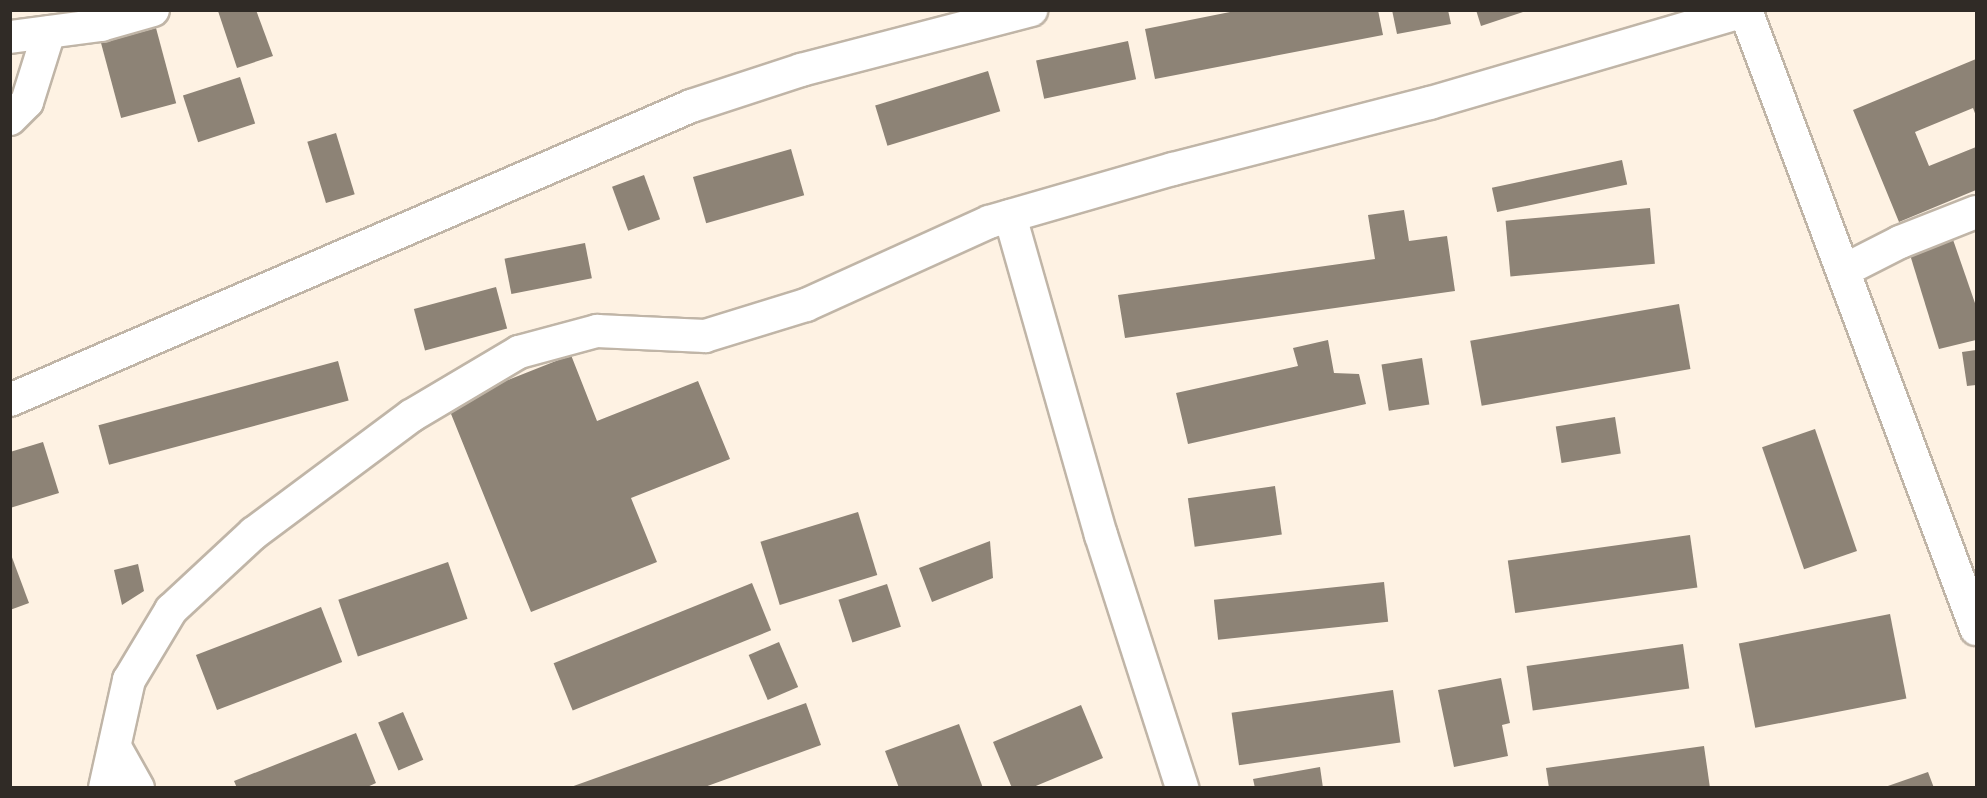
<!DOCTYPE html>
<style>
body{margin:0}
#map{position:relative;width:1987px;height:798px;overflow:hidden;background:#fef2e3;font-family:"Nunito Sans",sans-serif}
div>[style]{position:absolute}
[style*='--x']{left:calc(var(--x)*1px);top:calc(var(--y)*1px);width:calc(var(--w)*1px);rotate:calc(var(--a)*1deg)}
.building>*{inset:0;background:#8d8376;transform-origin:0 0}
.roads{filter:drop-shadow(2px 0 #c0b5a7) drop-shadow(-2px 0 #c0b5a7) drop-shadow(0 2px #c0b5a7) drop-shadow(0 -2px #c0b5a7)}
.minor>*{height:32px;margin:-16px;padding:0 16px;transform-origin:16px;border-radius:16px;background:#fff}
.major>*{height:33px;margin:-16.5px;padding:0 16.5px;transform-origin:16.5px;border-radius:16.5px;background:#fff}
span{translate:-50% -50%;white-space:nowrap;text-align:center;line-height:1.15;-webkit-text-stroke:5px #fff;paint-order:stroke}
.frame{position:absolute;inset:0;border:12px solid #302b26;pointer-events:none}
</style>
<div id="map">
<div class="building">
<div style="clip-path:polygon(256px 10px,273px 56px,237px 68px,218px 11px)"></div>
<div style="clip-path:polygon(1240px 10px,1378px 10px,1383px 35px,1155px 79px,1145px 29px)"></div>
<div style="clip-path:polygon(1392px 10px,1448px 10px,1451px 24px,1397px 34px)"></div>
<div style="clip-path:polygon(1476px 10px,1526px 10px,1526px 11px,1481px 26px)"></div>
<div style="left:156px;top:28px;width:78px;height:57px;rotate:75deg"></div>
<div style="left:1128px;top:41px;width:39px;height:94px;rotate:78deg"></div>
<div style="clip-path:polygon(1976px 59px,1976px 116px,1973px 108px,1915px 132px,1929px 166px,1976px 147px,1976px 190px,1899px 222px,1853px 110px)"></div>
<div style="left:988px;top:71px;width:42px;height:118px;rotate:73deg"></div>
<div style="left:240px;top:77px;width:49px;height:60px;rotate:72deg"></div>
<div style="left:336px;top:133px;width:64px;height:30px;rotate:73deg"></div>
<div style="left:791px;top:149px;width:48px;height:102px;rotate:74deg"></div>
<div style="left:1622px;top:160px;width:25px;height:133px;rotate:78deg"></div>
<div style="left:644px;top:175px;width:47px;height:34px;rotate:70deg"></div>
<div style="left:1650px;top:208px;width:56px;height:145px;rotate:85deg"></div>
<div style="clip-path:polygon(1404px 210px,1409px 241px,1447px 236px,1455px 291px,1125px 338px,1118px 295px,1375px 259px,1368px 215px)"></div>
<div style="clip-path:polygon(1950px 231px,1976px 306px,1976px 340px,1939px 349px,1907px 245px)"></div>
<div style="left:585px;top:243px;width:36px;height:82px;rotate:79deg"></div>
<div style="left:496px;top:287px;width:43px;height:85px;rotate:75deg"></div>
<div style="left:1679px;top:304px;width:66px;height:212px;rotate:80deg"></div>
<div style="clip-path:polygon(1328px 340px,1334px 373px,1359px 374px,1366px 404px,1188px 444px,1176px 393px,1298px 366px,1293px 348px)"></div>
<div style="clip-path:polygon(1976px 350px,1976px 385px,1967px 386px,1962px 352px)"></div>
<div style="clip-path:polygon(571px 355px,597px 421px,698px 381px,730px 459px,631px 498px,657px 562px,531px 612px,447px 404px)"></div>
<div style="left:1422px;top:358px;width:47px;height:41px;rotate:81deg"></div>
<div style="left:338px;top:361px;width:41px;height:248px;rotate:75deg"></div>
<div style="left:1615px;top:417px;width:37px;height:60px;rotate:81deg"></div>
<div style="left:1815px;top:429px;width:129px;height:56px;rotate:71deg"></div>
<div style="clip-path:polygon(43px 442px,59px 493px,10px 508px,10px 452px)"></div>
<div style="left:1275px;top:486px;width:49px;height:88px;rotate:82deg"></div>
<div style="left:858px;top:512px;width:66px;height:102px;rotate:73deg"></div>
<div style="left:1690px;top:535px;width:53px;height:184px;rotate:82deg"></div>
<div style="clip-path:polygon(990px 541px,993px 578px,932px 602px,919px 568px)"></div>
<div style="clip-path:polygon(10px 552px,29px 603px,10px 610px)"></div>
<div style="left:448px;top:562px;width:60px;height:116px;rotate:71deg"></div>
<div style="clip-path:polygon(138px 564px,144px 591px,122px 605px,114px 570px)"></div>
<div style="left:1384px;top:582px;width:40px;height:171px;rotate:84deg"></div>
<div style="left:752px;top:583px;width:51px;height:214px;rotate:68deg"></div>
<div style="left:887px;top:584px;width:45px;height:51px;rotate:72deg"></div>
<div style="left:321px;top:607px;width:59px;height:134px;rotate:69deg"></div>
<div style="left:1890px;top:614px;width:86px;height:154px;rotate:79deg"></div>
<div style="left:779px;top:642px;width:49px;height:33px;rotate:67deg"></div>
<div style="left:1683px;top:644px;width:45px;height:158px;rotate:82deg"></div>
<div style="clip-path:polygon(1501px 678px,1510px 723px,1502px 725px,1508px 756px,1454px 767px,1438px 690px)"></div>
<div style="left:1393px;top:690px;width:53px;height:163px;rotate:82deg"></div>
<div style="clip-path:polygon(806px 703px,821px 745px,702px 788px,568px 788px)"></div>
<div style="clip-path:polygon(1081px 705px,1103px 758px,1031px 788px,1012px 788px,993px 742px)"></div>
<div style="left:403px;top:712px;width:52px;height:27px;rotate:67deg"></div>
<div style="clip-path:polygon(959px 724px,983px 788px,899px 788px,885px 751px)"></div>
<div style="clip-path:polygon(356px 733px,376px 783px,365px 788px,237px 788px,234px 781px)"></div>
<div style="clip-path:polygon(1704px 746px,1710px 788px,1549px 788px,1546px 768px)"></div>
<div style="clip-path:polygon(1320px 767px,1323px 788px,1255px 788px,1253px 779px)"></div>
<div style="clip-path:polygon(1928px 772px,1934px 788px,1885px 788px,1885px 787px)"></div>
</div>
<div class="roads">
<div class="minor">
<div style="--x:10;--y:37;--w:92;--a:-7.5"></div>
<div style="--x:101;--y:25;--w:54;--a:-16.1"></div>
<div style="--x:10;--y:119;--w:24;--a:-45"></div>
<div style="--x:27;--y:102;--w:73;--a:-72.6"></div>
<div style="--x:1010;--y:216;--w:332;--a:74.1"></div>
<div style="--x:1101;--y:535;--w:266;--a:72.2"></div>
<div style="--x:1843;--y:271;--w:64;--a:-27"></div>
<div style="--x:1900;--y:242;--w:82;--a:-21.5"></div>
<div style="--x:10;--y:400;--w:742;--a:-23.35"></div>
<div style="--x:691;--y:106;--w:116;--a:-18.1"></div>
<div style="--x:801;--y:70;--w:238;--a:-14.6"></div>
<div style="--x:115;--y:747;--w:47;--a:60.7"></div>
<div style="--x:105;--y:788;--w:111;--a:-77.5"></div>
<div style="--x:129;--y:680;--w:82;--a:-59"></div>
<div style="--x:171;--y:610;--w:113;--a:-42.9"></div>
<div style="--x:254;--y:533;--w:196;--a:-36.7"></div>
<div style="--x:411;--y:416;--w:126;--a:-30.7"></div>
<div style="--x:519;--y:352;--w:81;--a:-15.1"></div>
<div style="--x:597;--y:331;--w:108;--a:2.7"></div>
<div style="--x:705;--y:336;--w:106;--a:-17.1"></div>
<div style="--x:806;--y:305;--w:201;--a:-24.4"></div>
<div style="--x:989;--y:222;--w:191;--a:-16.1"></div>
<div style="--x:1173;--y:169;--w:265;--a:-14.4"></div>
<div style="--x:1430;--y:103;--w:328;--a:-16.3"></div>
</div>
<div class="major">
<div style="--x:1745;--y:10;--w:660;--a:69.5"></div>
</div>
</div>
<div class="frame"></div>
</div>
